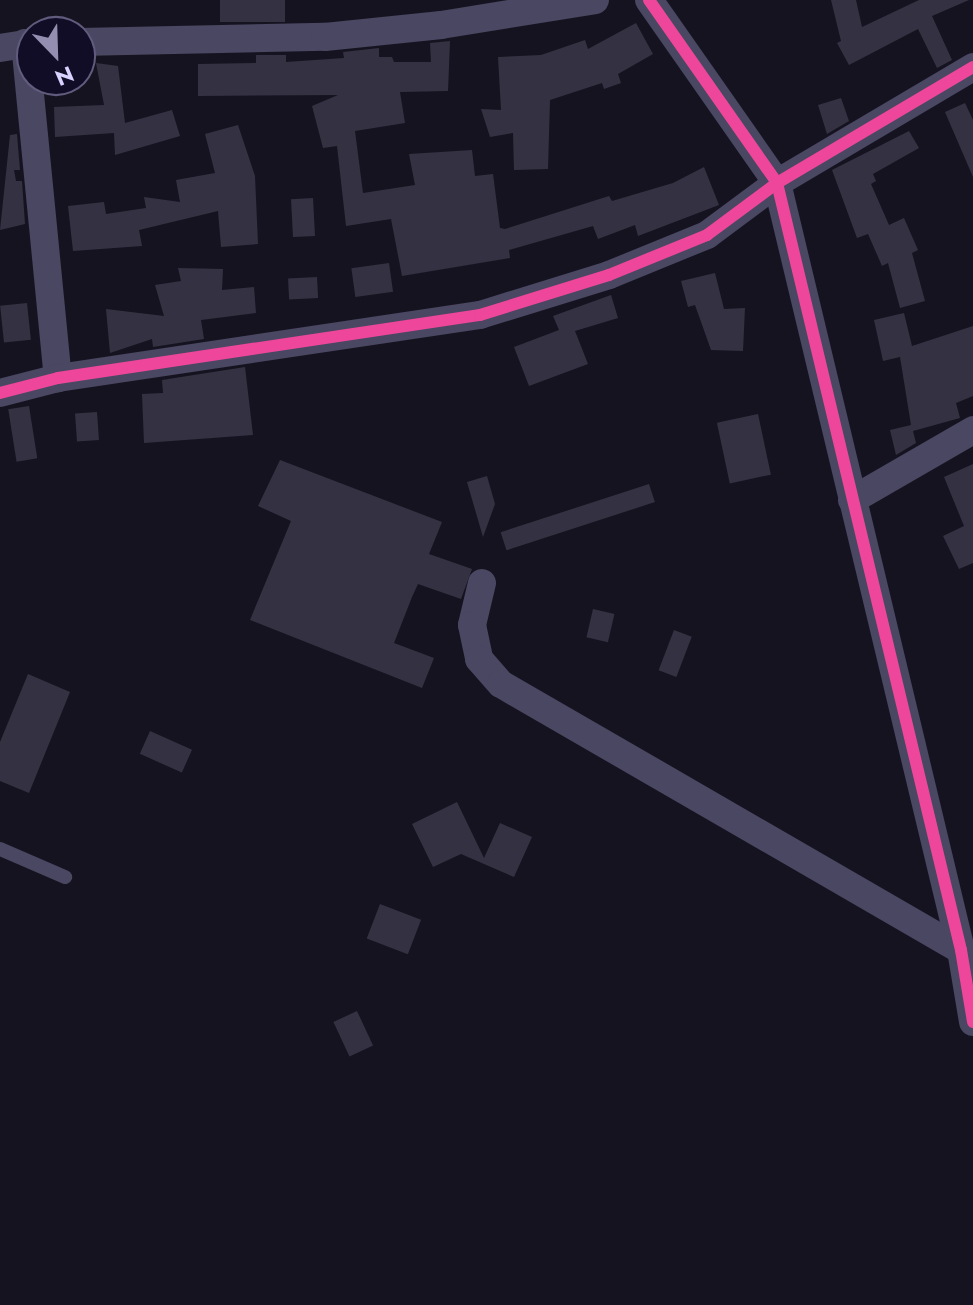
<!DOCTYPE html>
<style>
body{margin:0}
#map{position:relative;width:973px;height:1305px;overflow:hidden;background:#161320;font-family:Jost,sans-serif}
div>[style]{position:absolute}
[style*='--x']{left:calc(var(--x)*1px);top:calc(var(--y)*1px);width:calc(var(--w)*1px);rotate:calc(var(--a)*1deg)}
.building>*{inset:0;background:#343143;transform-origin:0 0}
.lane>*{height:14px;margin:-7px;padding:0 7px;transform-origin:7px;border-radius:7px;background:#494761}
.street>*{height:28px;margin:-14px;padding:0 14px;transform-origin:14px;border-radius:14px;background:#494761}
.cycleway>*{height:12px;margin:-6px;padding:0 6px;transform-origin:6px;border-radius:6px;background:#ed469a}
span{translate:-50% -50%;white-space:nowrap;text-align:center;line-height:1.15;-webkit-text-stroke:8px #120d26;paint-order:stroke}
.north{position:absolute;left:16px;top:16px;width:80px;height:80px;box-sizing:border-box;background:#120d26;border:2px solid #615c7d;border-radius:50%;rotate:157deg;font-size:22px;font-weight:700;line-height:32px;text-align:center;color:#d8d2ff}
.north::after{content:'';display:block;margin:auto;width:28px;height:36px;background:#948fb1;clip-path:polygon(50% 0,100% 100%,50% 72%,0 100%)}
</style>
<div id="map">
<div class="building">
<div style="left:220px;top:0;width:65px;height:22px"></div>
<div style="clip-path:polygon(831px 0,856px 0,862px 27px,919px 0,969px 0,932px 16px,952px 60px,937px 68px,918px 29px,849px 65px,837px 43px,841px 41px)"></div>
<div style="clip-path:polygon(636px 23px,653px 54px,618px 74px,621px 83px,604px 89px,602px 83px,550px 100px,548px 169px,514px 170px,513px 133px,490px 137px,481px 109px,501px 110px,498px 57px,541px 55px,585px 40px,588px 49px)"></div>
<div style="clip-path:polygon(450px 41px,448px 91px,400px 92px,405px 123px,355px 131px,363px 193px,415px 185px,409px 154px,472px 150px,475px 176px,493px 174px,500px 228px,505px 229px,609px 196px,612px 201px,673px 183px,704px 167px,719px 205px,638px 236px,635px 225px,598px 239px,593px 226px,509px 250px,510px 258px,402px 276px,391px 219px,346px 226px,337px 146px,323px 148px,312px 106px,338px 95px,198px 96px,198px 64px,256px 63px,256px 55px,286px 55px,286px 62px,344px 58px,343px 52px,379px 48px,379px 57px,392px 57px,394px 62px,431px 62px,430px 43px)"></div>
<div style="clip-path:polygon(96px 63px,118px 66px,125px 123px,172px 110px,180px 136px,115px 155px,114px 133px,55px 137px,54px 107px,104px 105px)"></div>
<div style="clip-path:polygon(841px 98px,849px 121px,827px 134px,818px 105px)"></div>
<div style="clip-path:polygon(965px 103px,973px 120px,973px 177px,945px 112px)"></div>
<div style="clip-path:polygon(238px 125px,255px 176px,258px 244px,221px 247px,218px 211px,139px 230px,142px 246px,73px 251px,68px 206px,104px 202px,106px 214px,146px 208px,144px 197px,180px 202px,176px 180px,215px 173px,205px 134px)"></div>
<div style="clip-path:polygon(909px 131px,919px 148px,873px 174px,876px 181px,871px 184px,889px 225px,904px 218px,918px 250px,912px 253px,925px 301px,900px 308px,888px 263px,882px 266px,868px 234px,857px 238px,832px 170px)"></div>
<div style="clip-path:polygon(17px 134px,20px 170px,14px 170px,16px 181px,22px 181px,25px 224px,0 230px,10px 135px)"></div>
<div style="left:313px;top:198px;width:38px;height:22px;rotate:87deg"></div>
<div style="left:389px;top:263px;width:29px;height:38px;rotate:82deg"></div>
<div style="clip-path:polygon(178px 268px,223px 269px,222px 290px,254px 287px,256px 313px,201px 320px,204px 339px,153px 347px,152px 339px,110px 353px,106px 309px,164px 316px,155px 285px,181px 281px)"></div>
<div style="clip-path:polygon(715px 273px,724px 309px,745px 308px,743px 351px,711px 350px,695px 305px,688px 307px,681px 281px)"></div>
<div style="left:317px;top:277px;width:21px;height:29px;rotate:87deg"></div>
<div style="clip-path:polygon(611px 295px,618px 318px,575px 331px,588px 364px,529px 386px,514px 347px,559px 330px,553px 316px)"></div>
<div style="left:27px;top:303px;width:37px;height:27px;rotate:84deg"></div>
<div style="clip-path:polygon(904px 313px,912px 346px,973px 326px,973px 396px,956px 403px,960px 418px,913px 431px,916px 443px,896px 455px,890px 430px,911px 425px,900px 357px,883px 361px,874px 320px)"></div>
<div style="clip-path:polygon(245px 367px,253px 435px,144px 443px,142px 394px,163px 393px,162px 380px)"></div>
<div style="left:29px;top:406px;width:53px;height:21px;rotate:81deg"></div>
<div style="left:97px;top:412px;width:28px;height:22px;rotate:86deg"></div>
<div style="left:758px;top:414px;width:62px;height:42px;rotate:78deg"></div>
<div style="clip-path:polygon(280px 460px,442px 522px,429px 554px,472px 569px,461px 599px,418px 584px,412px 597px,394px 643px,434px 658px,422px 688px,250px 620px,291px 521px,258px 506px)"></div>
<div style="clip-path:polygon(973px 464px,973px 563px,959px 569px,943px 536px,964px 526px,944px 477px)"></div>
<div style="clip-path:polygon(487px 476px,495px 504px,483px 537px,467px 482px)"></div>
<div style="left:649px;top:484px;width:19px;height:156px;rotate:72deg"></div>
<div style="left:593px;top:609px;width:22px;height:29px;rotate:13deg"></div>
<div style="left:674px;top:630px;width:19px;height:43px;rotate:21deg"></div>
<div style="clip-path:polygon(28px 674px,70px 692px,29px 793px,0 781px,0 742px)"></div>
<div style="left:150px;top:731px;width:46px;height:25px;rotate:24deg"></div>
<div style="clip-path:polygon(457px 802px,484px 858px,500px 823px,532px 837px,514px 877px,461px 854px,433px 867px,412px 824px)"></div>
<div style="left:380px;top:904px;width:44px;height:37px;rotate:21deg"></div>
<div style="left:357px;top:1011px;width:38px;height:26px;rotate:65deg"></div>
</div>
<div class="lane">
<div style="--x:0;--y:849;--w:71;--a:23.3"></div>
</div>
<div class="street">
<div style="--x:649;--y:0;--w:223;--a:55"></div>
<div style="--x:777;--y:183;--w:789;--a:76.51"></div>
<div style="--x:961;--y:950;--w:73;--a:80.5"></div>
<div style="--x:80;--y:42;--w:245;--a:-1.2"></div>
<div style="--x:325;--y:37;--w:117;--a:-5.9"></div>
<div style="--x:441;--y:25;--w:156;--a:-9.2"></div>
<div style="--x:25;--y:43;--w:337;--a:84.4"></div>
<div style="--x:0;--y:48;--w:32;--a:-9"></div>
<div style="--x:0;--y:393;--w:60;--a:-14.5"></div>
<div style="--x:58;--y:378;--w:427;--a:-8.5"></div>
<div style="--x:480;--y:315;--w:135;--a:-17.2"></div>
<div style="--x:609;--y:275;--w:106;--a:-22.2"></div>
<div style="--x:707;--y:235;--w:87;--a:-36.6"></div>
<div style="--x:777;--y:183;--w:228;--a:-30.6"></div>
<div style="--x:852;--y:500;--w:140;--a:-30"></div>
<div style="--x:482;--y:583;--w:43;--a:103.4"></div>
<div style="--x:472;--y:625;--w:35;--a:78"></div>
<div style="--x:479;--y:659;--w:33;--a:49"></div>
<div style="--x:501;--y:684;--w:531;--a:30.04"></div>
</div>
<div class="cycleway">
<div style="--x:649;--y:0;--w:223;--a:55"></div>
<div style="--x:777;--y:183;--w:789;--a:76.51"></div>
<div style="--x:961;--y:950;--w:73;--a:80.5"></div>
<div style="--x:0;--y:393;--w:60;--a:-14.5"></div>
<div style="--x:58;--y:378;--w:427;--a:-8.5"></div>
<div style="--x:480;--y:315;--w:135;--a:-17.2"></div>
<div style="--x:609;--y:275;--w:106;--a:-22.2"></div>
<div style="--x:707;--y:235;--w:87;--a:-36.6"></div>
<div style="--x:777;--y:183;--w:228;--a:-30.6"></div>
</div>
<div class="north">N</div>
</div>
